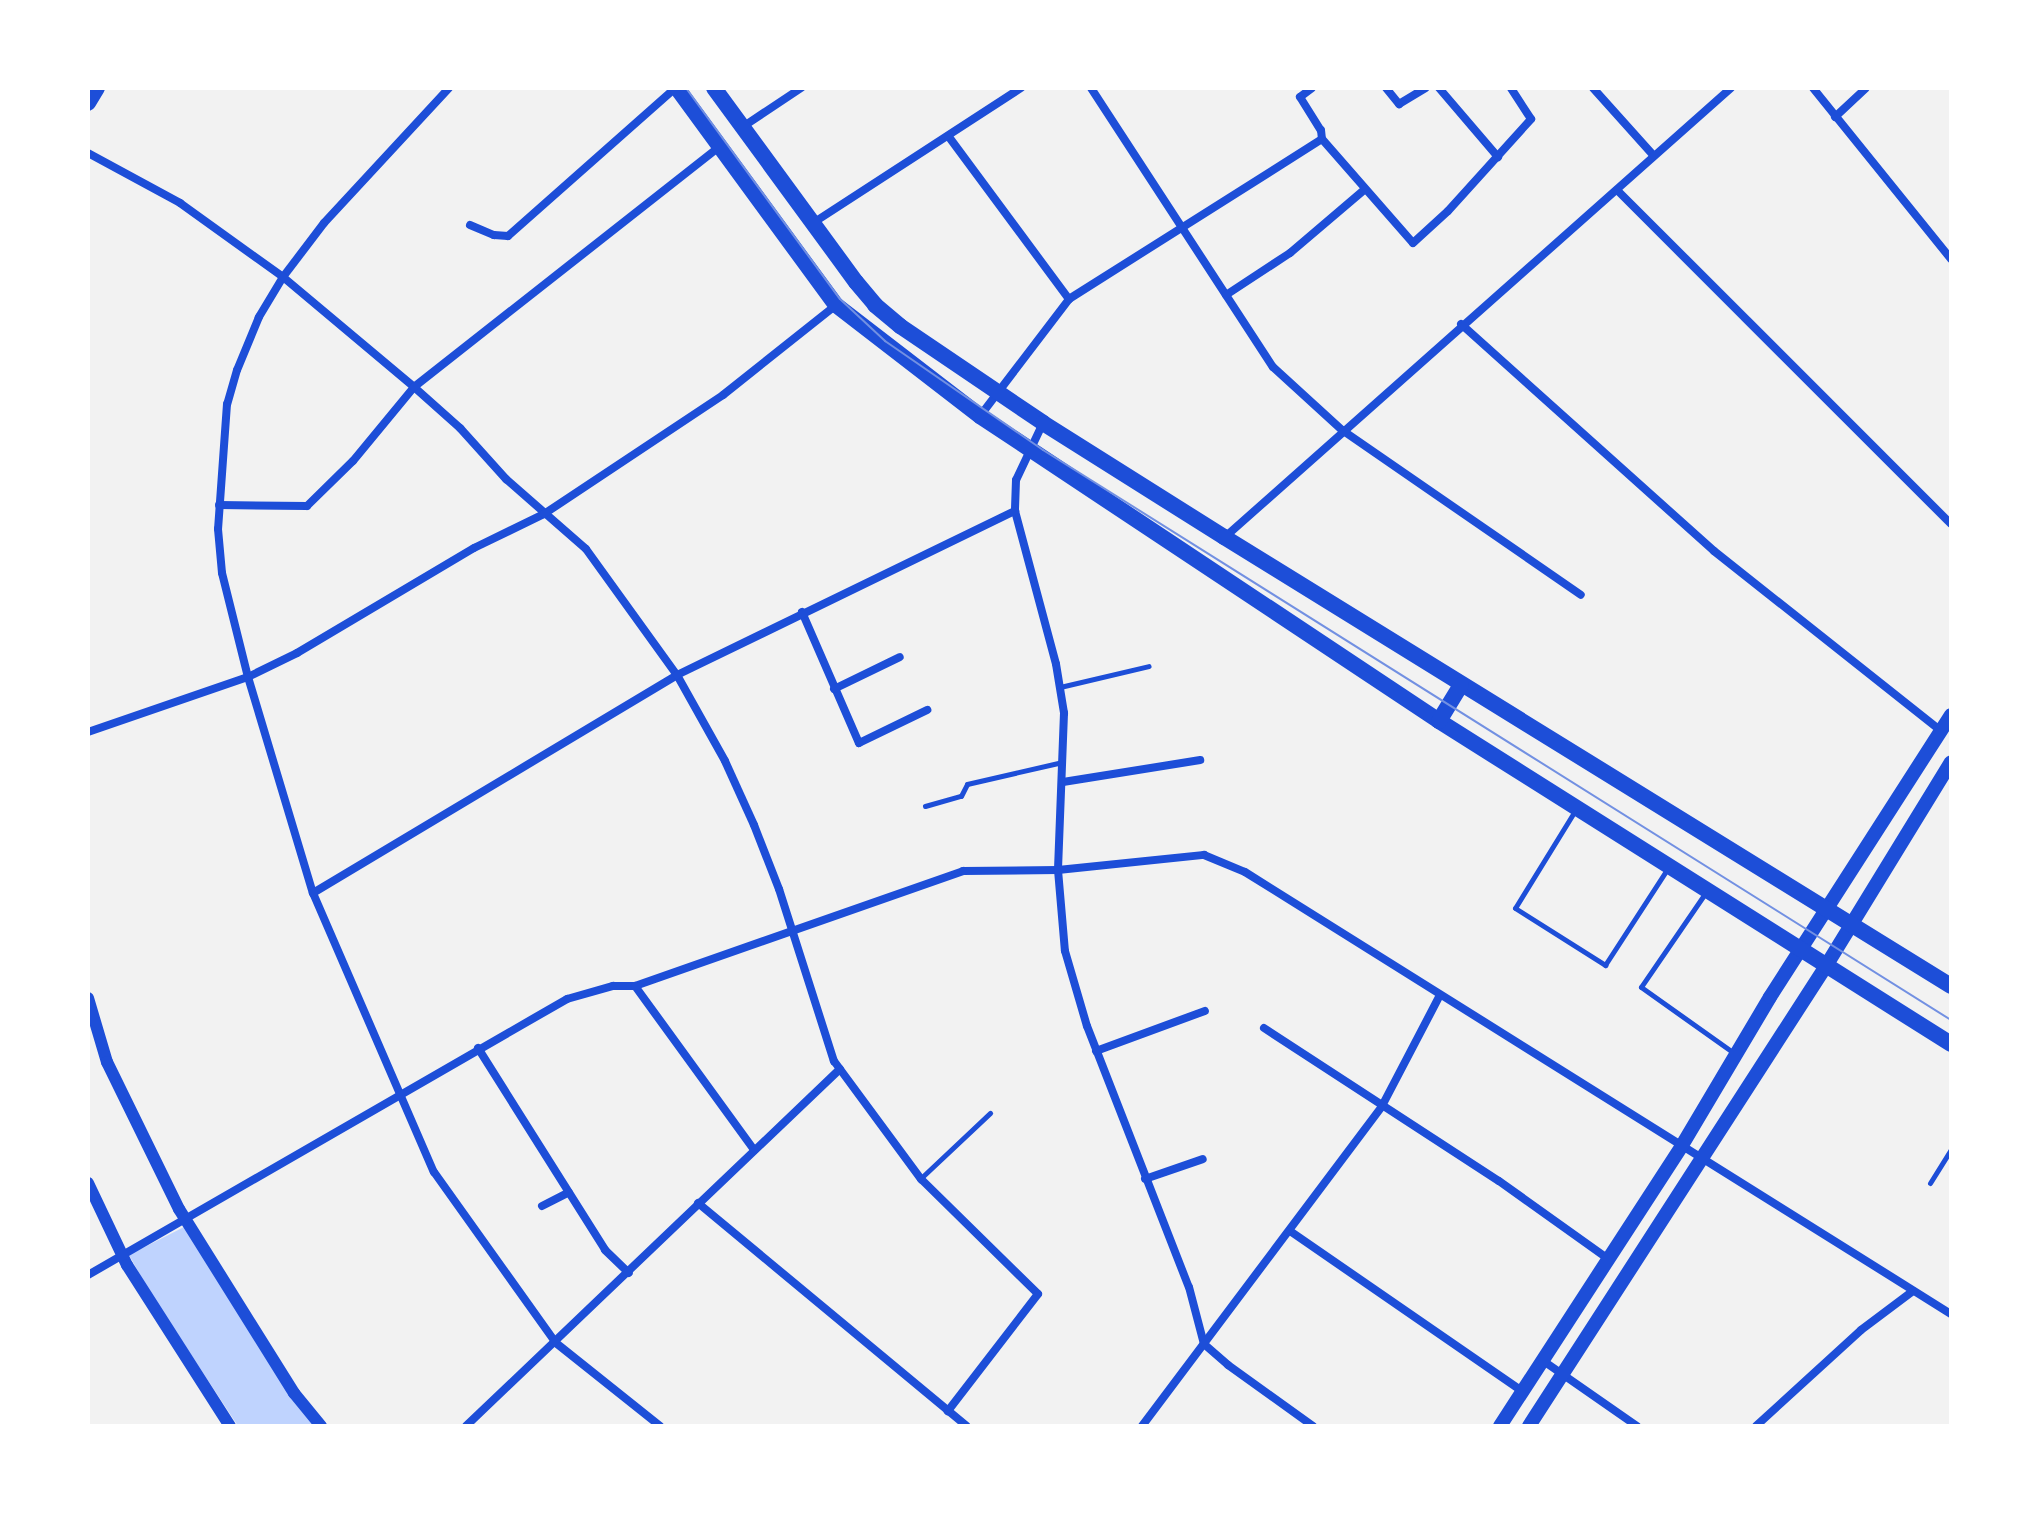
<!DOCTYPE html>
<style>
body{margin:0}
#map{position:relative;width:2039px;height:1514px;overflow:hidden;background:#f2f2f2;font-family:Lato,sans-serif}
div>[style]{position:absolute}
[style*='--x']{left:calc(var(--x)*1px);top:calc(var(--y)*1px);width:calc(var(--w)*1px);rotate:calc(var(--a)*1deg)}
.water>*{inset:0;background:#bfd3fe}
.service>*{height:5px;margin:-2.5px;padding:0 2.5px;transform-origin:2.5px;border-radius:2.5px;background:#1d4ed8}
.minor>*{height:8px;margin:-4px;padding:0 4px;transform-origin:4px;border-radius:4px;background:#1d4ed8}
.tertiary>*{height:12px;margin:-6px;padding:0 6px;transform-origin:6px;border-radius:6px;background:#1d4ed8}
.secondary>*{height:14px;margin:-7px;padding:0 7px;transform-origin:7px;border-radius:7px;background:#1d4ed8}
.primary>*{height:16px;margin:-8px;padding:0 8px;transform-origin:8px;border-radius:8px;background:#1d4ed8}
.tram>*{height:2px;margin:-1px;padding:0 1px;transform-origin:1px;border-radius:1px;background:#7290e2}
span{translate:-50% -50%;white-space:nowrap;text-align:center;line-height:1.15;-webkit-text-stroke:6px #fff;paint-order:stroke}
.frame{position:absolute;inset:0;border:90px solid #fff;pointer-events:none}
</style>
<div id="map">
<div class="water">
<div style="clip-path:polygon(184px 1227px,316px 1426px,238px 1426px,148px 1289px,129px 1255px)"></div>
</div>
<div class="service">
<div style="--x:1060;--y:687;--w:91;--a:-13.3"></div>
<div style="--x:925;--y:806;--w:37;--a:-16"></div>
<div style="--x:961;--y:796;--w:13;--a:-63"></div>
<div style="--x:967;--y:784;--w:98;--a:-13"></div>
<div style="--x:1576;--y:809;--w:116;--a:121.6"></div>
<div style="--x:1515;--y:908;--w:107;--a:32.3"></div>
<div style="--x:1605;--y:965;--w:116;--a:-57"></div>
<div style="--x:1706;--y:892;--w:115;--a:124.4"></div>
<div style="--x:1641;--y:987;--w:114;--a:35.4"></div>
<div style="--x:921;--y:1178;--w:95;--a:-43.3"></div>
<div style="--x:1930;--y:1183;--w:39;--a:-58"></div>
</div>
<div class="minor">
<div style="--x:449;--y:88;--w:184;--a:132.8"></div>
<div style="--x:324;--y:223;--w:68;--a:127.2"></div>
<div style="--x:283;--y:277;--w:47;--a:121"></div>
<div style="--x:259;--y:317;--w:57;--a:112.5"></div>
<div style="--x:237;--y:370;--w:35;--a:106"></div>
<div style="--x:227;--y:404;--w:125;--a:94.1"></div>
<div style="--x:218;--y:529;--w:44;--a:84.8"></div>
<div style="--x:222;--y:573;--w:107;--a:76"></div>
<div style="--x:248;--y:677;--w:226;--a:73.3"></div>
<div style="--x:313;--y:893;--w:304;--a:66.6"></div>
<div style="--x:434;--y:1172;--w:210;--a:54.5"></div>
<div style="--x:556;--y:1343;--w:133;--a:38.6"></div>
<div style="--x:1091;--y:88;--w:333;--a:56.9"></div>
<div style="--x:1273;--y:367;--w:93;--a:42.4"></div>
<div style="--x:1342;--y:430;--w:290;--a:34.6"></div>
<div style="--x:1312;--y:88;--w:15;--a:143"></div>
<div style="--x:1300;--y:97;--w:39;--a:58"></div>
<div style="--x:1321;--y:130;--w:9;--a:84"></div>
<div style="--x:1386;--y:88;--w:21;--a:51"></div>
<div style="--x:1399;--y:104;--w:31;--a:-31"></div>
<div style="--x:1439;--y:88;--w:91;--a:49.5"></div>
<div style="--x:1593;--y:88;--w:91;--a:48.1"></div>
<div style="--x:1813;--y:88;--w:220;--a:51.1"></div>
<div style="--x:1835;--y:117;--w:42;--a:-43.1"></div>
<div style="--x:744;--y:126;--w:69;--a:-33.7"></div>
<div style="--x:949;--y:137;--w:202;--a:53.5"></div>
<div style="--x:88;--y:153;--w:105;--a:28.5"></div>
<div style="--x:180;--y:203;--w:127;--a:35.7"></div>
<div style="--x:283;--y:277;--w:171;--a:40"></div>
<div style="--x:414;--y:387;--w:62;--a:41.7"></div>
<div style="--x:460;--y:428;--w:69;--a:48"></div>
<div style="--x:506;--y:479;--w:106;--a:41.2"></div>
<div style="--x:586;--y:549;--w:155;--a:54.2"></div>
<div style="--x:677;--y:675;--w:98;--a:60.8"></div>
<div style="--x:725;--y:761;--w:70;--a:65.6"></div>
<div style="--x:754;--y:825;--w:69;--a:68.7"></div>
<div style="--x:779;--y:889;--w:181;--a:72.3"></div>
<div style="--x:834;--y:1061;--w:147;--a:53.6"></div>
<div style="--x:921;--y:1179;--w:164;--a:44.5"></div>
<div style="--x:1038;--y:1294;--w:148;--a:127.6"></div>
<div style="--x:1617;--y:190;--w:472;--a:45"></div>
<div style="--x:813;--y:223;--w:248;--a:-33"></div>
<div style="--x:470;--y:225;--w:26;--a:23"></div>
<div style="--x:494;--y:235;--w:14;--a:4"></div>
<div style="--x:508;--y:236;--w:223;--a:-41.5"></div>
<div style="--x:1226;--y:295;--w:77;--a:-33.3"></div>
<div style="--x:1290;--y:253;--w:97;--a:-40.4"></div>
<div style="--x:1461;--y:324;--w:340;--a:41.9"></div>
<div style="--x:1714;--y:551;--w:290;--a:38.4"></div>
<div style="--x:980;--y:416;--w:147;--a:-52.7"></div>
<div style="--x:1069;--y:299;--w:299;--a:-32.3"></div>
<div style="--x:1322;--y:139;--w:138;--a:48.8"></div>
<div style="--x:1413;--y:243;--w:47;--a:-42.4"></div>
<div style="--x:1448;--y:211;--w:124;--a:-47.9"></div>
<div style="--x:1531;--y:119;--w:37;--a:-123"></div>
<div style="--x:1043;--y:423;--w:63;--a:115.3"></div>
<div style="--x:1016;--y:480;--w:31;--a:92"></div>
<div style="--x:1015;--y:511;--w:158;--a:75"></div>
<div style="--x:1056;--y:664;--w:50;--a:80.7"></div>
<div style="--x:1064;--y:713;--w:157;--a:92.2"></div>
<div style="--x:1058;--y:870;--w:81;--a:85.1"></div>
<div style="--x:1065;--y:951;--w:78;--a:73.7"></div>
<div style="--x:1087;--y:1026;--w:280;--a:68.7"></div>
<div style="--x:1189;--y:1287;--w:59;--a:75.3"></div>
<div style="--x:1204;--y:1344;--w:32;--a:41"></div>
<div style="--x:1228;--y:1365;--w:105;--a:35.7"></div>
<div style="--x:219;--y:505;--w:88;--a:0.7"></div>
<div style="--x:307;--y:506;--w:64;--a:-44.4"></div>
<div style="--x:353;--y:461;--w:96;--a:-50.5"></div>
<div style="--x:414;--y:387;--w:390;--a:-38.2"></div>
<div style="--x:1225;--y:537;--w:676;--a:-41.58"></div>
<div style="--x:802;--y:612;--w:143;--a:66.5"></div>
<div style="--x:859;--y:743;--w:76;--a:-25.9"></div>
<div style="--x:834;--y:689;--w:73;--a:-25.9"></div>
<div style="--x:88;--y:732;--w:169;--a:-19"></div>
<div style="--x:248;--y:677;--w:55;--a:-26.1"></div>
<div style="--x:297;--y:653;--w:206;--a:-30.7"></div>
<div style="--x:474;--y:548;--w:78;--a:-25.9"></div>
<div style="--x:544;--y:514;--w:215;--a:-33.6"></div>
<div style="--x:723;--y:395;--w:144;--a:-38.5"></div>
<div style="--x:1063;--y:782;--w:139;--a:-9.1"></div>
<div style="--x:313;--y:893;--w:424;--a:-30.9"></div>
<div style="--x:677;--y:675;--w:376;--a:-25.9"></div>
<div style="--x:635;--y:986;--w:203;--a:54"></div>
<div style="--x:1264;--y:1028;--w:280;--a:33.1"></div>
<div style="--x:1499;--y:1181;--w:133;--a:35.5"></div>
<div style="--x:478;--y:1048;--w:239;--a:57.8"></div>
<div style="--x:605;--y:1250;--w:33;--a:44"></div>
<div style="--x:1096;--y:1051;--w:116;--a:-20.2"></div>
<div style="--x:1145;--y:1179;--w:61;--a:-19"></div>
<div style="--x:698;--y:1203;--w:349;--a:39.7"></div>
<div style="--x:542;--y:1206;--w:30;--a:-27"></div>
<div style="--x:1290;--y:1231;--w:282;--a:34.6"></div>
<div style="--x:88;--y:1275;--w:553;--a:-29.95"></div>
<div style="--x:567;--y:999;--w:48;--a:-15.8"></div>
<div style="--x:613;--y:986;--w:22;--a:0"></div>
<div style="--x:635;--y:986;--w:348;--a:-19.3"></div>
<div style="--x:963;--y:871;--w:95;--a:-0.6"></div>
<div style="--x:1058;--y:870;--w:147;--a:-5.9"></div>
<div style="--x:1204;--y:855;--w:44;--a:22.5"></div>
<div style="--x:1245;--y:872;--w:833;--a:32.05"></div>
<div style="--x:1542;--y:1360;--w:116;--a:34.8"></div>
<div style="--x:466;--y:1426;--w:517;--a:-43.67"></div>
<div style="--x:1142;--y:1426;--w:400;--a:-53.1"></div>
<div style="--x:1382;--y:1106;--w:125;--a:-62.4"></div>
<div style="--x:1756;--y:1426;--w:142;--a:-42.4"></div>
<div style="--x:1861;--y:1330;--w:65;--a:-36.9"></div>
</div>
<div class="tertiary">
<div style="--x:88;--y:998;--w:67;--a:73.5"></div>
<div style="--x:107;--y:1062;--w:164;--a:63.9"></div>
<div style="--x:179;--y:1209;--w:217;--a:58"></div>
<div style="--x:294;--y:1393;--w:43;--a:50.7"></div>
<div style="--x:88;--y:1183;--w:91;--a:64.6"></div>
<div style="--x:127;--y:1265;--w:191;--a:57.4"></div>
</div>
<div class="secondary">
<div style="--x:1500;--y:1426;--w:333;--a:-57"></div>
<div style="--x:1681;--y:1147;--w:174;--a:-59.3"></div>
<div style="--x:1770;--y:997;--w:335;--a:-57.3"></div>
<div style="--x:1529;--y:1426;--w:548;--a:-57.15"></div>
<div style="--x:1826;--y:966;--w:239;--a:-58.5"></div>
</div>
<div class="primary">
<div style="--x:677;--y:88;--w:269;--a:53.8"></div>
<div style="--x:836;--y:305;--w:182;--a:37.6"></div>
<div style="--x:980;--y:416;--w:551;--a:33.6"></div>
<div style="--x:1439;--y:721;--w:605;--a:32.25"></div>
<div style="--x:714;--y:88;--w:240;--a:53.8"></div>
<div style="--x:856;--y:282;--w:30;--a:50"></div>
<div style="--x:875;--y:305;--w:33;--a:40"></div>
<div style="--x:900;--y:326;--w:173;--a:34.1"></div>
<div style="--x:1043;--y:423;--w:214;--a:32.2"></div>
<div style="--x:1224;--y:537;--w:854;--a:31.7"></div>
<div style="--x:88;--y:103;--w:17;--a:-59"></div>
<div style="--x:1439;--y:721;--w:42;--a:-58.6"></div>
</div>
<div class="tram">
<div style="--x:686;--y:88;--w:261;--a:53.9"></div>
<div style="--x:840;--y:299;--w:62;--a:43"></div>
<div style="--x:885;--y:341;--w:192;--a:34.6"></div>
<div style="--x:1043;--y:450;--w:1072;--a:32.12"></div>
</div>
<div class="frame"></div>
</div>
